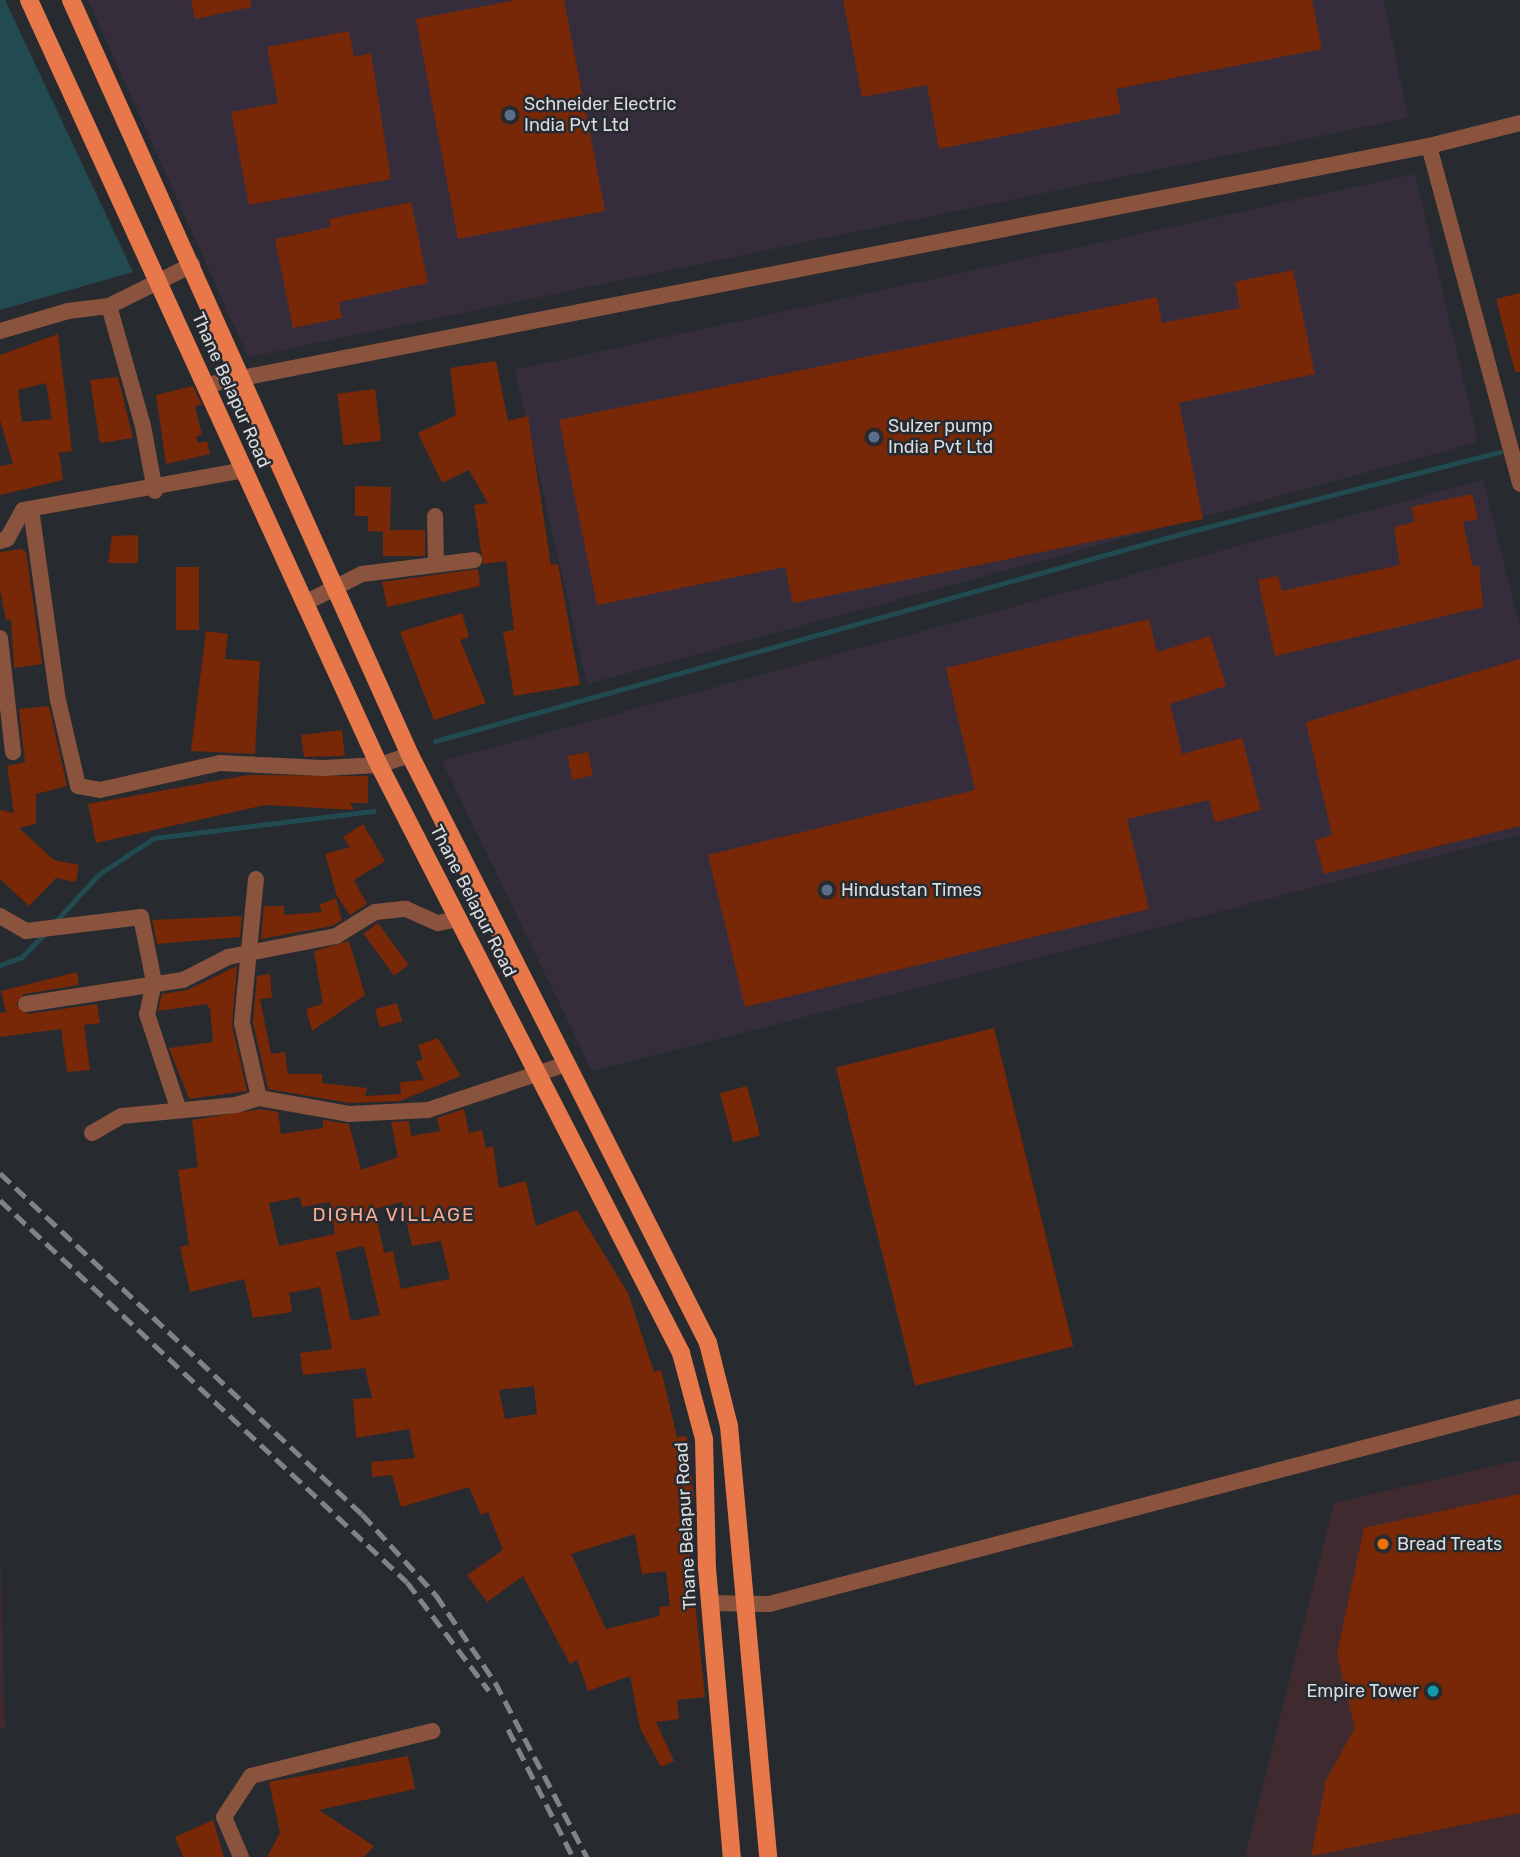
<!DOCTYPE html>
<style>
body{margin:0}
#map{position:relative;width:1520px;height:1857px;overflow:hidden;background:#272a2f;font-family:Rubik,sans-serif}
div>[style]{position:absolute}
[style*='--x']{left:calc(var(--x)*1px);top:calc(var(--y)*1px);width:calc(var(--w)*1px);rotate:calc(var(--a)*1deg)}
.commercial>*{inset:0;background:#3f2b2f}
.industrial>*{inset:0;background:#362d3c}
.water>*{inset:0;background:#214b51}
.stream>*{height:5px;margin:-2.5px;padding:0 2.5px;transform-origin:2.5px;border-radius:2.5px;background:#214b51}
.building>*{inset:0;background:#782806;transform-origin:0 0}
.street>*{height:16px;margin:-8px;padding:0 8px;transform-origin:8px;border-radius:8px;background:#8a533d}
.primary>*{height:18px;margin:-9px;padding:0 9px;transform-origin:9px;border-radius:9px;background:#e87849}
.rail>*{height:5px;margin-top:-2.5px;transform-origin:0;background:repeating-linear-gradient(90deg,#818387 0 14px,transparent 0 21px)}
.dots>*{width:19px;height:19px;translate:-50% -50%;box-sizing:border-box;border:4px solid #272a2f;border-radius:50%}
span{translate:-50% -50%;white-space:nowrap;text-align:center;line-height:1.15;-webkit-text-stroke:5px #272a2f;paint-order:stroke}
.poi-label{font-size:18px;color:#dadcdf}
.left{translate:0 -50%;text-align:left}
.right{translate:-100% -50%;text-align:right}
.street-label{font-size:18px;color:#dadcdf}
.neighbourhood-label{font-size:19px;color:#fbac94;letter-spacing:2px}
</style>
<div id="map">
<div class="commercial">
<div style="clip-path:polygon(1520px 1460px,1520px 1857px,1245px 1857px,1334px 1503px)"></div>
<div style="clip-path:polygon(0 1542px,5px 1728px,0 1729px)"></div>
</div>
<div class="industrial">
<div style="clip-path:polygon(88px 0,1384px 0,1408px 118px,248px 357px)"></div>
<div style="clip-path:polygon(1415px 174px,1478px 442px,587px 684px,515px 370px)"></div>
<div style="clip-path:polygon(1483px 480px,1520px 628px,1520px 835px,592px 1071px,442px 761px)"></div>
</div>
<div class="water">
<div style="clip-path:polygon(0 0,5px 0,133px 272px,0 310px)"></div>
</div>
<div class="stream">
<div style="--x:435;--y:741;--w:777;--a:-15.52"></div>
<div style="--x:1184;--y:533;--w:326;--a:-14.4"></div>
<div style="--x:53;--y:924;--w:68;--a:-47.4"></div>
<div style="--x:99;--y:874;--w:66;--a:-33.2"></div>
<div style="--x:154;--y:838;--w:221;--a:-7"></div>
<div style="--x:0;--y:965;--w:23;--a:-20"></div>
<div style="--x:22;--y:957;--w:32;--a:-46"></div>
</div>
<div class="building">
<div style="clip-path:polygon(191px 0,251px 0,251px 7px,195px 19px)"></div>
<div style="clip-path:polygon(516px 0,564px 0,605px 211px,458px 239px,416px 19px)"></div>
<div style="clip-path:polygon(843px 0,1312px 0,1322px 49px,1116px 89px,1121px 113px,939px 149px,927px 85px,862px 97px)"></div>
<div style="clip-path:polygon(349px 31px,354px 57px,371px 53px,391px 179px,249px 205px,231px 112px,278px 103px,267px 47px)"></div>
<div style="clip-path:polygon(411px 202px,428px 283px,339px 302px,342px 318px,293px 328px,275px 239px,331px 227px,329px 219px)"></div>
<div style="clip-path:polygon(1293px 270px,1315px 374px,1179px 403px,1203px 519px,793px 603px,785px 567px,597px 605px,559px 420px,1157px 297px,1162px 323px,1240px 308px,1235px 282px)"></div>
<div style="clip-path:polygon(1520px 293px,1520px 372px,1515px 372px,1496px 299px)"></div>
<div style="clip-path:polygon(evenodd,58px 334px,72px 451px,59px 453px,63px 480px,0 495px,0 466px,13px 464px,0 420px,0 355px,58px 334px,46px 383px,52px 419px,22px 422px,18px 390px,46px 383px)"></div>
<div style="clip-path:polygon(496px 361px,508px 421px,528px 416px,551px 565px,558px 564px,580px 685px,514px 696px,503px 632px,514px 630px,506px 561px,483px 564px,474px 505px,488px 503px,469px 470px,442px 483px,418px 433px,456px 415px,450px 368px)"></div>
<div style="clip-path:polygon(118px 377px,133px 438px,100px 443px,90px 380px)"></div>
<div style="clip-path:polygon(193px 386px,202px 405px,195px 406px,202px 435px,196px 436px,198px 443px,207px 441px,210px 454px,166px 464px,156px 395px)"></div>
<div style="left:375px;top:389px;width:52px;height:38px;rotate:83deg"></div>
<div style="clip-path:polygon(355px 486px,391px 487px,390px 532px,368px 531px,368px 516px,355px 516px)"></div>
<div style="clip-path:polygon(1472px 494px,1478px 519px,1463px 522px,1473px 567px,1479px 565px,1483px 607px,1275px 656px,1258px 580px,1278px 576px,1282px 591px,1400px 565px,1394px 527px,1415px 522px,1411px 507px)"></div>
<div style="left:425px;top:530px;width:26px;height:42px;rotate:90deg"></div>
<div style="clip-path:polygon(138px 535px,138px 563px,108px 563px,112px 536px)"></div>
<div style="clip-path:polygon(21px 549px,26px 552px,42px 664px,14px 668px,11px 619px,6px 620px,0 589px,0 552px)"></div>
<div style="left:176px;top:567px;width:23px;height:63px"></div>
<div style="clip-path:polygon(478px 569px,480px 586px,387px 607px,382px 582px)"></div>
<div style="clip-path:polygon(462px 613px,469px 637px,460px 640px,486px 703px,434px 720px,400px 632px)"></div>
<div style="clip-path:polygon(1149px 619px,1157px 652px,1210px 636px,1226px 686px,1170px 704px,1182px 754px,1242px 738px,1261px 810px,1215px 822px,1209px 800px,1127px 819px,1149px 909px,745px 1007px,708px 855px,975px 790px,946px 668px)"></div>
<div style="clip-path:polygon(206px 631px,228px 634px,225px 659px,260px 661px,255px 754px,191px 751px)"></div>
<div style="clip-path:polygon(1520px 659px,1520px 826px,1324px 874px,1315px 840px,1332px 835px,1306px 722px)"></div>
<div style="clip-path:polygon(49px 706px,67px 786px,36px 794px,36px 824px,19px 828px,54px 860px,79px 865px,76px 882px,56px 878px,29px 906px,0 879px,0 810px,14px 813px,7px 766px,25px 762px,19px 709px)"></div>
<div style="clip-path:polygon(342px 730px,345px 756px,304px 757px,301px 735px)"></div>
<div style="left:588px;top:752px;width:24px;height:21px;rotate:78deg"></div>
<div style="clip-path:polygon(249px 775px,368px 776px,368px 803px,350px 803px,354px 810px,265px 805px,96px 843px,88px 804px)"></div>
<div style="clip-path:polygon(363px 824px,385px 861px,354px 880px,367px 904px,350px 915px,337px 896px,325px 854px,350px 847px,343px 837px)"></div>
<div style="clip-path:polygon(336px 898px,342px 920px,332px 926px,261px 939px,264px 906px,284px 906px,284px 915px,322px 912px,319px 905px)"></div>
<div style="clip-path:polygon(242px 916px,240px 937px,157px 944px,152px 920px)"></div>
<div style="left:378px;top:923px;width:52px;height:18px;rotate:54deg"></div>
<div style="clip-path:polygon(349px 941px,365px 995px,312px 1031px,306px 1009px,323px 1004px,314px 951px)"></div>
<div style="clip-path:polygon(237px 966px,232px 1025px,247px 1091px,189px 1099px,169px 1048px,213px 1042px,210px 1009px,207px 1004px,158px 1011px,162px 994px,187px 990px)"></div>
<div style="clip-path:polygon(77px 972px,79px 985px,24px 994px,16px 1005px,28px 1014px,97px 1004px,100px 1023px,84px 1025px,90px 1070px,67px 1072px,61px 1029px,0 1037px,0 1013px,6px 1012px,1px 991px)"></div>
<div style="clip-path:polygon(270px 974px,272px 998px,260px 999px,271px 1054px,285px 1052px,288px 1074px,322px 1074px,322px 1083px,367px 1088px,365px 1096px,401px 1094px,400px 1082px,424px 1080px,416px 1062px,423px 1059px,418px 1045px,438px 1038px,461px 1076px,400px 1101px,350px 1103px,268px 1089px,253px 1022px,257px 976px)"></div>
<div style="left:397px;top:1003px;width:19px;height:23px;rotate:74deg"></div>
<div style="left:994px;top:1028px;width:328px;height:163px;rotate:76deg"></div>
<div style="left:747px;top:1086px;width:51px;height:28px;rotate:75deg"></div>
<div style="clip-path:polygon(evenodd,260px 1109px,278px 1112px,281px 1134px,323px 1128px,323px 1120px,349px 1124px,361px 1170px,398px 1157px,391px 1122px,409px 1121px,411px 1136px,440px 1131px,437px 1118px,464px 1109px,469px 1133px,482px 1130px,486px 1148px,493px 1146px,499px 1188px,526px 1181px,536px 1226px,577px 1210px,628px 1293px,654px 1372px,661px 1370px,677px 1437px,687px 1436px,694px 1498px,684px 1499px,705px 1697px,677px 1700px,679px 1719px,656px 1722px,674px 1761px,661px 1767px,640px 1728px,630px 1676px,588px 1691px,577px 1660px,570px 1664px,523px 1576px,487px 1602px,467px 1575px,503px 1550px,488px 1512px,481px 1515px,469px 1487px,401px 1507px,392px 1475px,372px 1477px,371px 1462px,415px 1458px,409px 1429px,356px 1438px,353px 1399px,372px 1398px,365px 1368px,303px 1375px,300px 1353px,332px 1349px,320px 1287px,289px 1293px,292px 1312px,253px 1318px,244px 1279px,190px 1292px,180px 1247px,189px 1245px,178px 1170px,198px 1167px,192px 1120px,260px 1109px,300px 1197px,302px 1207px,330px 1202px,335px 1234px,279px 1246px,269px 1203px,300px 1197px,260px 1109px,402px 1202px,412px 1246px,441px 1241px,450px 1279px,401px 1289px,393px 1251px,384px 1253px,375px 1209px,402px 1202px,260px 1109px,364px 1246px,380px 1315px,351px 1321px,336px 1252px,364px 1246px,260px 1109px,534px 1386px,537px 1414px,505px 1419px,499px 1390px,534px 1386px,260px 1109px,635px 1534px,642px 1574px,666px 1571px,670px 1606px,659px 1607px,660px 1616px,606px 1629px,571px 1554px,635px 1534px)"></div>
<div style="clip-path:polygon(1520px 1494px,1520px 1813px,1311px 1856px,1326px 1780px,1355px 1728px,1337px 1654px,1364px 1528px)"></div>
<div style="clip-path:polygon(408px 1756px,415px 1789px,319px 1810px,374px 1846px,364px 1857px,267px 1857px,280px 1833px,269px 1782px)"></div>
<div style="clip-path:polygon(213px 1820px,224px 1857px,183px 1857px,175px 1837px)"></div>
</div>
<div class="street">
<div style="--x:1429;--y:146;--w:350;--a:74.9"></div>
<div style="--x:109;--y:306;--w:125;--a:74.2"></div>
<div style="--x:143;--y:426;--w:66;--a:79.5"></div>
<div style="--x:0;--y:331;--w:71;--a:-16.4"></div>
<div style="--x:68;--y:311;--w:41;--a:-7"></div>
<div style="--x:109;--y:306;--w:93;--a:-26.3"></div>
<div style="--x:206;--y:385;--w:1246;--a:-11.06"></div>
<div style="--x:1429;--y:146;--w:94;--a:-14.2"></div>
<div style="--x:31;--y:509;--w:193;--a:82"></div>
<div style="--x:58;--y:700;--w:88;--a:76.9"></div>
<div style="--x:78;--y:786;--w:22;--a:10"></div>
<div style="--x:100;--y:790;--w:123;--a:-12.7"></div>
<div style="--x:220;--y:763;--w:103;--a:2.8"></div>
<div style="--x:323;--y:768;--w:56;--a:-3.1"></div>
<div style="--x:379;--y:765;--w:33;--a:-18"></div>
<div style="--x:435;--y:516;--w:48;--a:88.8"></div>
<div style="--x:0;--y:541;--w:7;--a:-16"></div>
<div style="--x:7;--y:539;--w:33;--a:-61"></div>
<div style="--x:23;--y:510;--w:226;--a:-10.2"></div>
<div style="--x:305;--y:603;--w:64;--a:-27"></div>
<div style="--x:362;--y:574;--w:113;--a:-7.1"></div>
<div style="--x:0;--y:638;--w:115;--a:83.5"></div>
<div style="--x:256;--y:879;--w:145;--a:95.6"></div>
<div style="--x:242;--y:1023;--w:77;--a:77.2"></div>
<div style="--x:0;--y:916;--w:30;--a:30"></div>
<div style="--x:26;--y:931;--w:116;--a:-6.9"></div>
<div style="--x:141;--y:917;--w:66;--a:78.7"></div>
<div style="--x:154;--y:982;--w:33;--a:102"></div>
<div style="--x:147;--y:1014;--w:99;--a:71.7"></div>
<div style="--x:26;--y:1004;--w:159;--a:-8.7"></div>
<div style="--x:183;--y:980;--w:51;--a:-27.1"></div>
<div style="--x:228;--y:957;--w:110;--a:-11"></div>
<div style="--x:336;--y:936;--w:46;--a:-31.6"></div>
<div style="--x:375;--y:912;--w:31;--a:-6"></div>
<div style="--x:406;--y:909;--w:35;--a:24"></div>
<div style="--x:438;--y:923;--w:20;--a:-11"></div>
<div style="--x:92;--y:1133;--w:34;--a:-30"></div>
<div style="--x:122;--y:1116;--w:115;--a:-5.5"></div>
<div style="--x:236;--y:1105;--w:24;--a:-17"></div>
<div style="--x:259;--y:1098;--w:91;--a:10.1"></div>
<div style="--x:349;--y:1114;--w:79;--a:-2.9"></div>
<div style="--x:428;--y:1110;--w:145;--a:-18.4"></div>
<div style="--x:710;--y:1603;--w:59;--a:1"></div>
<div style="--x:769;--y:1604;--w:776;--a:-14.7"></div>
<div style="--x:241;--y:1857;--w:43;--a:-113"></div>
<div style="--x:224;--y:1817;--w:49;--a:-56.6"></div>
<div style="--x:251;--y:1776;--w:187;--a:-13.9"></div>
</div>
<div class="primary">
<div style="--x:29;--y:0;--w:841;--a:65.42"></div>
<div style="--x:379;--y:765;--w:661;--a:62.81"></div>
<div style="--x:681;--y:1353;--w:89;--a:75"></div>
<div style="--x:704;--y:1439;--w:129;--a:88.7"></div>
<div style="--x:707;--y:1568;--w:290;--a:85.1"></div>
<div style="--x:71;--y:0;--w:828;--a:65.82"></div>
<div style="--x:410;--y:755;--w:659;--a:63.12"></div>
<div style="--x:708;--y:1343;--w:86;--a:75.8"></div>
<div style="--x:729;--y:1426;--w:433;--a:84.8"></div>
</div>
<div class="rail">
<div style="--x:0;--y:1173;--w:497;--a:43.3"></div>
<div style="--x:362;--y:1514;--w:110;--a:47.6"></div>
<div style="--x:436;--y:1595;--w:105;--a:55.9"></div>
<div style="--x:495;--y:1682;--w:198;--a:62.3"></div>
<div style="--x:0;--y:1200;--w:558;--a:43.19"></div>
<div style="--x:407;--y:1582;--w:136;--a:53"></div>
<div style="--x:508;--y:1729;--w:144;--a:63.1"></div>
</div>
<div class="dots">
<div style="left:510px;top:115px;background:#5c6f8a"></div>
<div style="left:874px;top:437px;background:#5c6f8a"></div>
<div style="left:827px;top:890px;background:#5c6f8a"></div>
<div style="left:1383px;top:1544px;background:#e8710a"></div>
<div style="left:1433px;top:1691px;background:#0f9aa8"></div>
</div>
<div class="poi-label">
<span class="left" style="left:524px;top:115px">Schneider Electric<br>India Pvt Ltd</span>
<span class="left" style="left:888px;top:437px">Sulzer pump<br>India Pvt Ltd</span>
<span class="left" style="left:841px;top:890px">Hindustan Times</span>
<span class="left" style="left:1397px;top:1544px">Bread Treats</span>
<span class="right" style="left:1419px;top:1691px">Empire Tower</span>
</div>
<div class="street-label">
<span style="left:231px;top:390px;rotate:66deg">Thane Belapur Road</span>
<span style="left:473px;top:901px;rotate:63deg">Thane Belapur Road</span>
<span style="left:686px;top:1526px;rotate:-93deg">Thane Belapur Road</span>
</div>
<div class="neighbourhood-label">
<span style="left:394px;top:1215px">DIGHA VILLAGE</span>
</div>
</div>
